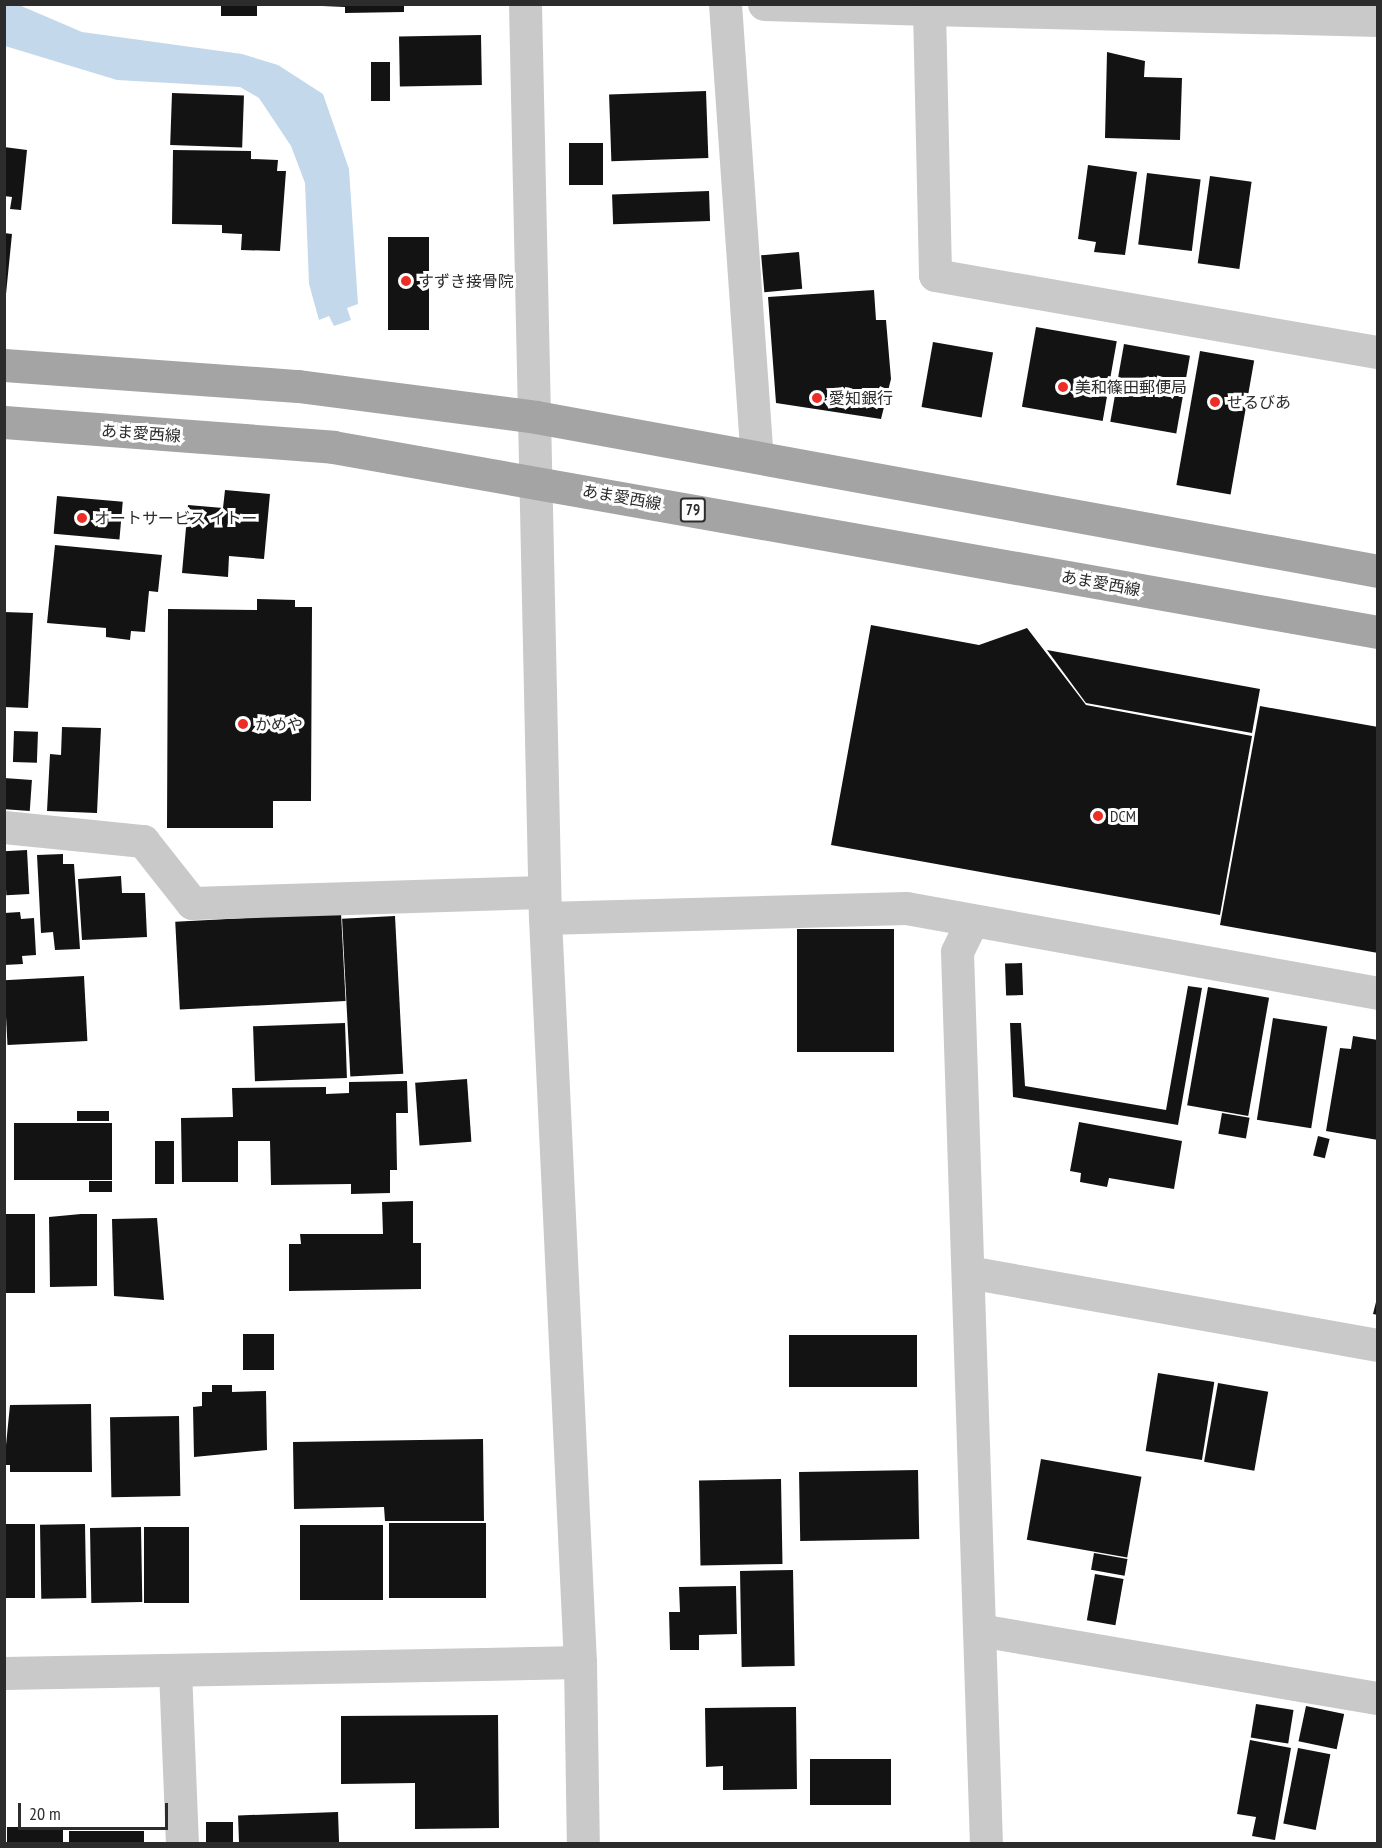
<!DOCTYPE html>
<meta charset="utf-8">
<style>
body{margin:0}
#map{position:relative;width:1382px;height:1848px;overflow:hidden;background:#fff;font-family:"PT Sans Narrow","Noto Sans JP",sans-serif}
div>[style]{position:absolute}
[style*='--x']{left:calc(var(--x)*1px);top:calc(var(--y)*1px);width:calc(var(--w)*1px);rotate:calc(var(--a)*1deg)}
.water>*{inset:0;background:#c4d8ec}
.building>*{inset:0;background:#131313;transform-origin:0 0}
.minor>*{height:33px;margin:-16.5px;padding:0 16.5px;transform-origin:16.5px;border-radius:16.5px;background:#c9c9c9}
.tertiary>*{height:33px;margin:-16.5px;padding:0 16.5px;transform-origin:16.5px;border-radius:16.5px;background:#c9c9c9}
.primary>*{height:33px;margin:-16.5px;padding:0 16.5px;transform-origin:16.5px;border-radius:16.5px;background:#a4a4a4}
.dots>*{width:16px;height:16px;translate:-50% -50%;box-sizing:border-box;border:3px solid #fff;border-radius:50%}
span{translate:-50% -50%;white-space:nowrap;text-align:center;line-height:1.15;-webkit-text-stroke:6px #fff;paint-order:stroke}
.shield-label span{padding:2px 4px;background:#fff;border:2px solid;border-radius:4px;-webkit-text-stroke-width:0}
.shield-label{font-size:15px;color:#2c2c2c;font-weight:700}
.poi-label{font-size:16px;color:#2c2c2c}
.left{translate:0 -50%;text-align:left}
.street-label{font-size:16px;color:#2c2c2c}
.frame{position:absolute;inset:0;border:6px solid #2c2c2c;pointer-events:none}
.scale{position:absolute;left:18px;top:1803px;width:150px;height:27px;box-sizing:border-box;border:3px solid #2c2c2c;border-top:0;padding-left:8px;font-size:18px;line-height:21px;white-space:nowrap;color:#2c2c2c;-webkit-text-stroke:4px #fff;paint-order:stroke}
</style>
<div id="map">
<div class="water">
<div style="clip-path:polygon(4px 5px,19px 5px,82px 32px,242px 54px,278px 65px,323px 94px,349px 169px,358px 304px,347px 308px,351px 320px,334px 326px,329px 316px,319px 320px,309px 284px,305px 183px,291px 146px,259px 98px,240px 87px,117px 80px,5px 46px)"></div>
</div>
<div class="building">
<div style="left:221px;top:4px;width:36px;height:12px"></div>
<div style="clip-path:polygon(277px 4px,404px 4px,404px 12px,345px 13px,345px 7px)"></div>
<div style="left:481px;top:35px;width:50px;height:82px;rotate:89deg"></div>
<div style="clip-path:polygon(1107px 52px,1145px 61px,1144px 77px,1182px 78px,1180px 140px,1105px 138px)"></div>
<div style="left:371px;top:62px;width:19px;height:39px"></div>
<div style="left:706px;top:91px;width:67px;height:97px;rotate:88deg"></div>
<div style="left:172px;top:93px;width:72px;height:52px;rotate:2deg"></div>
<div style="left:603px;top:143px;width:42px;height:34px;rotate:90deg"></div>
<div style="clip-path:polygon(4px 147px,27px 150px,21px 210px,10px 209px,12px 197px,4px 196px)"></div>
<div style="clip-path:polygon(173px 150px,251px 151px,251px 159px,278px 160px,277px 171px,286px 171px,280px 251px,241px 250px,242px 234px,222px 233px,222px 225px,172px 224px)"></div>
<div style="clip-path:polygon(1088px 165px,1137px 172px,1125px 255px,1094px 252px,1096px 242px,1078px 239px)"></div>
<div style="left:1147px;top:173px;width:54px;height:72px;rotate:7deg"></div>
<div style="left:1210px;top:176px;width:42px;height:88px;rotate:8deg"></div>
<div style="left:709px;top:191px;width:30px;height:97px;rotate:88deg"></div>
<div style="clip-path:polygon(4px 233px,12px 234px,6px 294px,4px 294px)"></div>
<div style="left:388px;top:237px;width:41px;height:93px"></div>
<div style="left:799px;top:252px;width:37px;height:38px;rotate:85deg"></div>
<div style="clip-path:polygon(874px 290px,876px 320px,886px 320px,891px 379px,881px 419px,776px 403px,768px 297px)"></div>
<div style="left:1036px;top:327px;width:82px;height:81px;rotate:10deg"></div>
<div style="left:933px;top:342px;width:61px;height:66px;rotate:10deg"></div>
<div style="left:1124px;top:344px;width:67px;height:79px;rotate:10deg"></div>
<div style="left:1200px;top:351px;width:55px;height:136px;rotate:10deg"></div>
<div style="clip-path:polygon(225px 490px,270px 494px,264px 559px,229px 556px,228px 577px,182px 573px,188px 505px,223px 508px)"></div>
<div style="left:57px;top:496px;width:66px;height:38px;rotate:5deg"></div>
<div style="clip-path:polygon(55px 545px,162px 555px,158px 592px,149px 591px,145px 632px,131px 631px,130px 640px,106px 637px,106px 628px,47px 623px)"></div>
<div style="clip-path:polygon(257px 599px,295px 600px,295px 607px,312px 607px,311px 801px,273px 801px,273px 828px,167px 828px,168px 609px,257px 610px)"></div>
<div style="clip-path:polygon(4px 612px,33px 613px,28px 708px,4px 707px)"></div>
<div style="clip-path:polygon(871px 625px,979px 645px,1027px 628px,1086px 705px,1252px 736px,1220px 915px,831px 845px)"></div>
<div style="clip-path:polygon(1047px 650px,1260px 689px,1252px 733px,1086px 703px)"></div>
<div style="clip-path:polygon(1260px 706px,1378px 727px,1378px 953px,1220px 925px)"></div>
<div style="clip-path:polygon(62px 727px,101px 728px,97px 813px,47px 811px,50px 754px,61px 755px)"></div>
<div style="left:14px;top:731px;width:24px;height:31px;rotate:2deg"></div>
<div style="left:4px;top:778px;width:28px;height:31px;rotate:4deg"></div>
<div style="left:27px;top:850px;width:44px;height:23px;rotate:87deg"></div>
<div style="clip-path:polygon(63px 854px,63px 864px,74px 864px,80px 949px,55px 950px,53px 932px,41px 933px,37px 855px)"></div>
<div style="clip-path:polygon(121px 876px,122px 893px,145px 893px,147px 937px,82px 940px,78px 879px)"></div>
<div style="clip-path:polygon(20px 912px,21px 919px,34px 918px,36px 955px,22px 956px,23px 964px,4px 965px,4px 913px)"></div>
<div style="left:341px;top:913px;width:88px;height:166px;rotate:87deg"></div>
<div style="left:395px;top:916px;width:158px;height:53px;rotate:87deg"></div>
<div style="left:894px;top:929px;width:123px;height:97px;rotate:90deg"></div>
<div style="left:1022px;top:963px;width:32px;height:17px;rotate:88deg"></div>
<div style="left:84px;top:976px;width:65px;height:80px;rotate:87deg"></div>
<div style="clip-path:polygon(1188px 986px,1202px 988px,1178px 1125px,1013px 1097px,1010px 1023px,1021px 1023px,1025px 1086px,1166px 1110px)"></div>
<div style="left:1208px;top:987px;width:62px;height:120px;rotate:10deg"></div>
<div style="left:1273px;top:1018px;width:55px;height:103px;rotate:9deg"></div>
<div style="left:345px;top:1023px;width:55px;height:92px;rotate:88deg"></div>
<div style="clip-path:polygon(1353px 1036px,1378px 1040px,1378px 1140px,1326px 1131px,1340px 1048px,1351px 1049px)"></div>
<div style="left:467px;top:1079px;width:63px;height:52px;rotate:86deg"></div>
<div style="clip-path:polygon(407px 1081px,408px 1113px,396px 1113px,397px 1170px,390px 1170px,390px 1193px,351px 1194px,351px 1184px,271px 1185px,270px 1141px,238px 1141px,238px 1182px,182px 1182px,181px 1118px,233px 1117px,232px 1088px,326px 1087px,326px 1094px,349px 1093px,349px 1082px)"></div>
<div style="left:77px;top:1111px;width:32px;height:10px"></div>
<div style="left:1222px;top:1113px;width:28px;height:21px;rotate:10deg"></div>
<div style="clip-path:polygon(1079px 1122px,1182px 1141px,1174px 1189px,1109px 1178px,1107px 1187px,1080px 1182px,1081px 1173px,1070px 1171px)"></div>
<div style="left:112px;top:1123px;width:57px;height:98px;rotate:90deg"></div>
<div style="left:1318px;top:1136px;width:12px;height:20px;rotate:14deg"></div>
<div style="left:155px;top:1141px;width:19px;height:43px"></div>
<div style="left:89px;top:1181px;width:23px;height:11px"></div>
<div style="clip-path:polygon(413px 1201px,413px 1243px,421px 1243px,421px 1289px,289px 1291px,289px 1244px,301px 1244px,300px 1234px,383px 1234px,382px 1202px)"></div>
<div style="left:5px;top:1214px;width:30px;height:79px"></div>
<div style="clip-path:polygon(81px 1214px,97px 1214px,97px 1286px,50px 1287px,49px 1217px)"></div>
<div style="clip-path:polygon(157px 1218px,164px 1300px,114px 1296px,112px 1219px)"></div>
<div style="clip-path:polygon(1378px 1294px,1378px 1315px,1373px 1314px)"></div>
<div style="left:243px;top:1334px;width:31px;height:36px"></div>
<div style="left:917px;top:1335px;width:52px;height:128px;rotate:90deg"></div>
<div style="left:1158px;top:1373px;width:57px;height:79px;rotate:9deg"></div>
<div style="left:1218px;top:1383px;width:51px;height:80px;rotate:10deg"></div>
<div style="clip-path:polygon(212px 1385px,232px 1385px,232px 1392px,266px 1391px,267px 1450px,194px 1457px,193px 1407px,202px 1406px,202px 1392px,212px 1392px)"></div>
<div style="clip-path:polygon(91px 1404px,92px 1472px,10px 1472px,10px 1465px,4px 1465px,10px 1405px)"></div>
<div style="left:179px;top:1416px;width:80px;height:69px;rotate:89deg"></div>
<div style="clip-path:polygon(483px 1439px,484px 1521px,385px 1521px,384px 1507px,294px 1509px,293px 1442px)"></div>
<div style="left:1041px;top:1459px;width:102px;height:82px;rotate:10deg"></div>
<div style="left:918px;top:1470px;width:69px;height:119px;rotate:89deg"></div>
<div style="left:781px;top:1479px;width:85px;height:82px;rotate:89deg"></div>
<div style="left:486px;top:1523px;width:75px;height:97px;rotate:90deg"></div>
<div style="left:4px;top:1524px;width:31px;height:74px"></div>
<div style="left:85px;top:1524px;width:74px;height:45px;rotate:89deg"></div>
<div style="left:300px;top:1525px;width:83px;height:75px"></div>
<div style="left:141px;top:1527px;width:75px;height:51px;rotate:89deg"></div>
<div style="left:144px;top:1527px;width:45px;height:76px"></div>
<div style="left:1094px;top:1553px;width:34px;height:17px;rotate:10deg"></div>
<div style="left:793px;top:1570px;width:96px;height:53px;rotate:89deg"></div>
<div style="left:1095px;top:1574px;width:29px;height:47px;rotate:10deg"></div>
<div style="clip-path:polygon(736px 1586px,737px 1634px,699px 1635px,699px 1650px,670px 1650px,669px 1612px,680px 1612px,679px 1587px)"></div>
<div style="left:1256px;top:1704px;width:38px;height:34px;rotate:9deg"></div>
<div style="left:1306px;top:1706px;width:39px;height:36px;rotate:12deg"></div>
<div style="clip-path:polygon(796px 1707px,797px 1789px,723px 1790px,723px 1766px,706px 1767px,705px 1708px)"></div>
<div style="clip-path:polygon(498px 1715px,499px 1828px,415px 1829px,415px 1783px,341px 1784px,341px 1716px)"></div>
<div style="clip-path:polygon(1250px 1740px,1291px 1748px,1275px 1840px,1252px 1836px,1256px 1817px,1237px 1814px)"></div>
<div style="left:1298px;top:1748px;width:33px;height:77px;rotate:11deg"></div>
<div style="left:810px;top:1759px;width:81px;height:46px"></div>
<div style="left:338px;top:1812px;width:32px;height:100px;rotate:88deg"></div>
<div style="left:206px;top:1822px;width:27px;height:21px"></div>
<div style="left:7px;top:1827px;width:56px;height:17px"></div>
<div style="left:69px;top:1831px;width:75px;height:13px"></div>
</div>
<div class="minor">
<div style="--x:725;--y:4;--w:454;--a:86"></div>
<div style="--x:764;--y:4;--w:165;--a:1.7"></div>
<div style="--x:1378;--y:20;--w:449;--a:-178.6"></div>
<div style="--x:929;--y:9;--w:266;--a:88.7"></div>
<div style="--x:935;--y:275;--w:450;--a:9.9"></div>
<div style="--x:4;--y:827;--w:140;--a:5.8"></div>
<div style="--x:143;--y:841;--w:79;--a:51.7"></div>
<div style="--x:192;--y:903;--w:352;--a:-1.8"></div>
<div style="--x:545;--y:918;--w:361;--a:-1.6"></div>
<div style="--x:906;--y:908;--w:480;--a:10.2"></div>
<div style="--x:968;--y:1272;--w:416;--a:10.1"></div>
<div style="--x:979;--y:1630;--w:405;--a:9.7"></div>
<div style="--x:175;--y:1670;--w:174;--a:87.7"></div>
<div style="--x:4;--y:1673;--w:576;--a:-1.09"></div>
</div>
<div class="tertiary">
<div style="--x:525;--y:4;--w:914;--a:88.75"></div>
<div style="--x:545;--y:918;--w:745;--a:87.31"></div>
<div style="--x:580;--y:1662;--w:182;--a:89.1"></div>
<div style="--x:972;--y:921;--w:34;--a:116"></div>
<div style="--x:957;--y:952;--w:892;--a:88.14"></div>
</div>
<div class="primary">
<div style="--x:4;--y:365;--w:295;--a:4.1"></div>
<div style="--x:298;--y:386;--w:240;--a:7.4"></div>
<div style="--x:536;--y:417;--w:856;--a:10.36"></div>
<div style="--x:4;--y:422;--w:330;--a:4.3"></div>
<div style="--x:333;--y:447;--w:1061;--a:10.04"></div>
</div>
<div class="dots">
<div style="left:406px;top:281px;background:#ec2e26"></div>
<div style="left:1063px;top:387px;background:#ec2e26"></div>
<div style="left:817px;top:398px;background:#ec2e26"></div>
<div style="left:1215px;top:402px;background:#ec2e26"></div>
<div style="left:82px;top:518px;background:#ec2e26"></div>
<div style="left:243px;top:724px;background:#ec2e26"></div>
<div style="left:1098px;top:816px;background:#ec2e26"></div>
</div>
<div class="shield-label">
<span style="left:693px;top:510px">79</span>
</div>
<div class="poi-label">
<span class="left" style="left:418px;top:281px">すずき接骨院</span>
<span class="left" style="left:1075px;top:387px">美和篠田郵便局</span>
<span class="left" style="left:829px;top:398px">愛知銀行</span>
<span class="left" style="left:1227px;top:402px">せるびあ</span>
<span class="left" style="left:94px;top:518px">オートサービス イトー</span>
<span class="left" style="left:255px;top:724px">かめや</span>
<span class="left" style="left:1110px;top:816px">DCM</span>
</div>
<div class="street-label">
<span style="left:141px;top:433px;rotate:4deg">あま愛西線</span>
<span style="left:622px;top:497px;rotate:10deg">あま愛西線</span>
<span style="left:1101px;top:583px;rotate:10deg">あま愛西線</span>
</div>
<div class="frame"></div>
<div class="scale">20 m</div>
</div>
